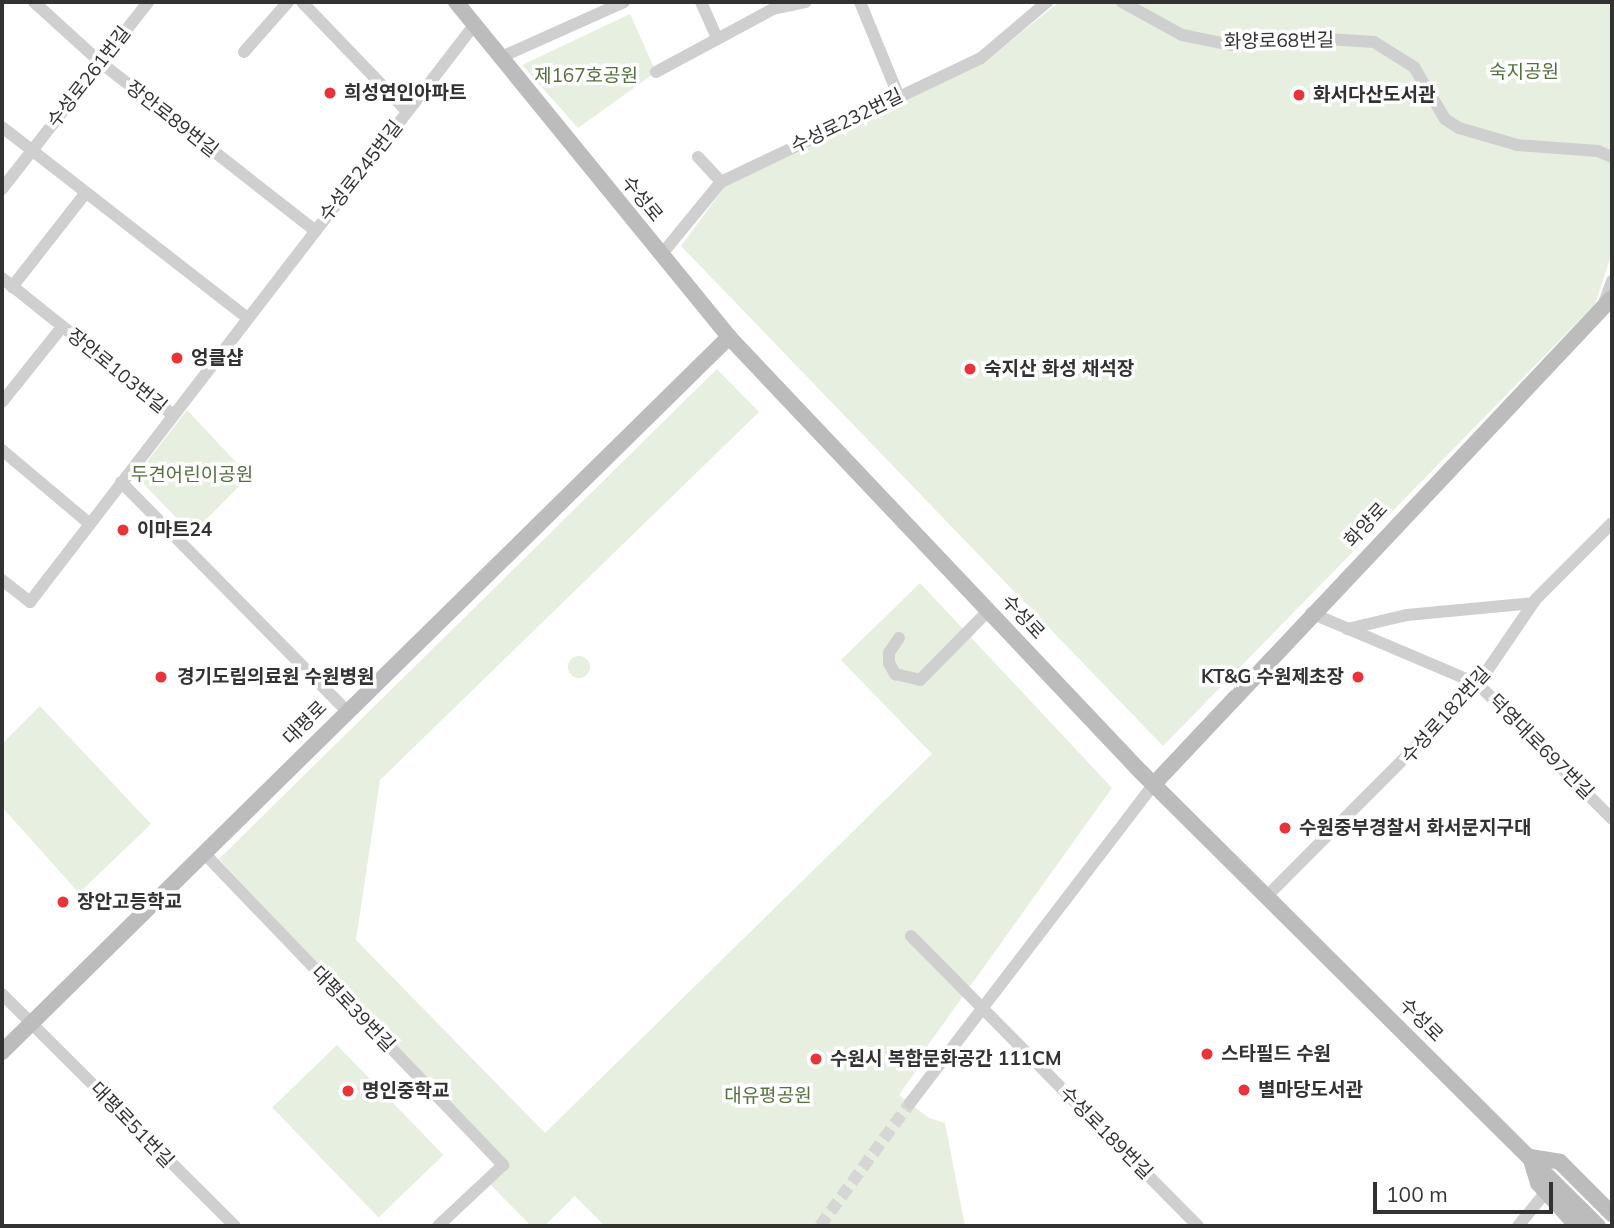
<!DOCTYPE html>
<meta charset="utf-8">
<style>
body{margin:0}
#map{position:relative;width:1614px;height:1228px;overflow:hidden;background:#fff;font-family:Mulish,"Noto Sans KR",sans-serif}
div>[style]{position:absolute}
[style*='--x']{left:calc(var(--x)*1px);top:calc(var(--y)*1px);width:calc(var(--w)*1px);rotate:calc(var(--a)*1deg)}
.green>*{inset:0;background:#e7efe0;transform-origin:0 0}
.round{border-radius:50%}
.street-tunnel>*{height:12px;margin-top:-6px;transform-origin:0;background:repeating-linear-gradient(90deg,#d6d6d6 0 12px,transparent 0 18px)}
.street>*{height:12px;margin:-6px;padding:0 6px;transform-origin:6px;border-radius:6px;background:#cfcfcf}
.secondary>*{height:16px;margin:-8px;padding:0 8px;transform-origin:8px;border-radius:8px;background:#bcbcbc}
.dots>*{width:19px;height:19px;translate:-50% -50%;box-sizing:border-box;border:4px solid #fff;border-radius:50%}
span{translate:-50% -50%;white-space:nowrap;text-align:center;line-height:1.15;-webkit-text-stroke:7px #fff;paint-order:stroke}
.street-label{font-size:19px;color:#323232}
.park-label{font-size:19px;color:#53703d}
.poi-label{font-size:19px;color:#323232;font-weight:700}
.left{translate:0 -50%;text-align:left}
.right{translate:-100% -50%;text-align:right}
.frame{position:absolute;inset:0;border:4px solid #323232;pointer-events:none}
.scale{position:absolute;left:1373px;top:1182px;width:180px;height:32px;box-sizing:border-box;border:4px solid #323232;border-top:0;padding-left:9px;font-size:21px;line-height:24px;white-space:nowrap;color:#323232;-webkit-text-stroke:5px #fff;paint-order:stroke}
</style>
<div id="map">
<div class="green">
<div style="clip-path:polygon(1059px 2px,1612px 2px,1612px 253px,1595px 304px,1163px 746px,681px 246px,726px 185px,985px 62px)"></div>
<div style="clip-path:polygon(630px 14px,656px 72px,578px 128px,522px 65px)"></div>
<div style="clip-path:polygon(717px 369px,759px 412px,380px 780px,356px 940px,545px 1133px,932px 754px,841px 660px,920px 583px,1112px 788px,928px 1045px,925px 1058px,899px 1095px,929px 1118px,945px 1123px,965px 1226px,605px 1226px,575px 1196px,544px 1226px,531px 1226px,489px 1183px,508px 1165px,219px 859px)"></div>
<div style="clip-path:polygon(187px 410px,249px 476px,192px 534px,136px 476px)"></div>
<div class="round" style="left:568px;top:656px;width:22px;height:22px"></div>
<div style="clip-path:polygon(40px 706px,151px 824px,79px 893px,2px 807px,2px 744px)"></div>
<div style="left:337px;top:1045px;width:153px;height:90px;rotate:46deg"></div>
</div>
<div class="street-tunnel">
<div style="--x:820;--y:1226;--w:152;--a:-53.8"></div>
</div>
<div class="street">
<div style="--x:34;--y:2;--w:89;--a:42.3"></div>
<div style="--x:100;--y:62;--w:272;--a:38.1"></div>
<div style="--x:302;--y:2;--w:151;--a:46.1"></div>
<div style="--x:701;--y:2;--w:39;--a:66"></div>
<div style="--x:860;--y:2;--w:103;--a:67.7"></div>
<div style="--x:1122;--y:2;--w:68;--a:28.8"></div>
<div style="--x:1182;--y:35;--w:50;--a:11.5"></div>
<div style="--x:1231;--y:45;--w:81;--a:-4.9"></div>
<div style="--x:1312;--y:38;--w:62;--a:3.7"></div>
<div style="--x:1374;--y:42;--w:47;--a:32"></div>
<div style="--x:1414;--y:67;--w:61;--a:59.2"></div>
<div style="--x:1445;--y:119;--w:17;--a:33"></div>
<div style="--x:1459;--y:128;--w:60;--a:16.3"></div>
<div style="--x:1517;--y:145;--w:81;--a:4.2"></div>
<div style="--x:1598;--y:151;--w:15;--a:23"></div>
<div style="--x:244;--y:52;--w:67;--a:-48.7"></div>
<div style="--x:499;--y:58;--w:137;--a:-24.1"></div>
<div style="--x:656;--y:72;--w:133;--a:-28.3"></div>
<div style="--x:773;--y:9;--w:33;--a:-12"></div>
<div style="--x:2;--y:127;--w:309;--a:37.9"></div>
<div style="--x:698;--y:157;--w:34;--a:47"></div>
<div style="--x:2;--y:189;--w:237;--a:-52"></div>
<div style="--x:661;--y:255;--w:94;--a:-50.6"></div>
<div style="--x:721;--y:182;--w:288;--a:-25.5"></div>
<div style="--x:981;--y:58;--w:87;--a:-40.3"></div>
<div style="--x:2;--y:278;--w:219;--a:38.7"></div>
<div style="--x:12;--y:287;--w:118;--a:-51.9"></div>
<div style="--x:1603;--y:306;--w:27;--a:-70"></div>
<div style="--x:2;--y:402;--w:96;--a:-51.3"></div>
<div style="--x:2;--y:450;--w:115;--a:40.1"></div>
<div style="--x:121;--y:482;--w:322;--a:45.4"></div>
<div style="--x:2;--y:580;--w:36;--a:38"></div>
<div style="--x:30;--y:602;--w:729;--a:-52.41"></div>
<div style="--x:1311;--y:613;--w:181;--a:23"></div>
<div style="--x:1478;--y:684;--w:190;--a:45.2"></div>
<div style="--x:1347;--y:629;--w:62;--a:-13.1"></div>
<div style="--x:1407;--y:615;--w:127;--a:-5.4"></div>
<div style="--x:899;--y:638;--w:18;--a:124"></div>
<div style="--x:889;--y:653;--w:10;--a:90"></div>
<div style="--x:889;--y:663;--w:13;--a:61"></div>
<div style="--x:895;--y:674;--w:26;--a:13"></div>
<div style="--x:920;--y:680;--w:97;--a:-45.4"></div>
<div style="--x:203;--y:852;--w:434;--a:46.2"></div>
<div style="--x:503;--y:1165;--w:89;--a:136.8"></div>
<div style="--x:1267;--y:896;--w:299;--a:-45.1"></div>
<div style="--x:1478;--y:684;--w:103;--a:-55.7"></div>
<div style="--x:1536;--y:599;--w:107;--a:-45"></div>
<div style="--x:911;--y:936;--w:408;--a:45.3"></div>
<div style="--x:2;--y:994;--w:329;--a:44.9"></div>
<div style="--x:910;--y:1103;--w:402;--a:-52.6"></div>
<div style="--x:1518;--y:1226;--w:43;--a:-50.7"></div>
</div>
<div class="secondary">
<div style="--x:456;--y:2;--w:432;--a:50.8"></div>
<div style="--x:729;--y:337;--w:599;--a:46.56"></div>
<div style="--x:1141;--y:772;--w:644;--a:44.81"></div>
<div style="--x:1154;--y:784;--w:668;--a:-46.7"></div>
<div style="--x:2;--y:1052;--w:1020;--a:-44.52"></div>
<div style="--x:1577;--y:1226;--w:58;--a:-132.2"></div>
<div style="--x:1538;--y:1183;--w:27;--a:-107"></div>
<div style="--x:1530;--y:1157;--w:30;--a:9"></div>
<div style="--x:1560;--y:1162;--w:74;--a:45"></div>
</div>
<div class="dots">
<div style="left:330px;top:93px;background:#ea3339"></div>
<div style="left:1299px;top:95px;background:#ea3339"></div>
<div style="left:177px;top:358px;background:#ea3339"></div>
<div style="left:970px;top:369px;background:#ea3339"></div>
<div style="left:123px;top:530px;background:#ea3339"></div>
<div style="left:161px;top:677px;background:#ea3339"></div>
<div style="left:1358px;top:677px;background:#ea3339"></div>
<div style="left:1285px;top:828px;background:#ea3339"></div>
<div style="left:63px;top:902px;background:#ea3339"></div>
<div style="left:1207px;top:1054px;background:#ea3339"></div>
<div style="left:816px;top:1059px;background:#ea3339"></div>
<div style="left:1244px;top:1090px;background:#ea3339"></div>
<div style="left:348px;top:1091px;background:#ea3339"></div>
</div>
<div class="street-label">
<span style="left:1279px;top:41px;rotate:-1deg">화양로68번길</span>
<span style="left:89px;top:77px;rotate:-52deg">수성로261번길</span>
<span style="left:172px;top:119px;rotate:38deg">장안로89번길</span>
<span style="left:847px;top:121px;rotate:-26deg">수성로232번길</span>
<span style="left:361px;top:171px;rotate:-52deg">수성로245번길</span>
<span style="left:642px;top:199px;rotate:51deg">수성로</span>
<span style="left:117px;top:371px;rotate:39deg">장안로103번길</span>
<span style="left:1366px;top:525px;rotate:-47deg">화양로</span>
<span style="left:1023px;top:617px;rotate:47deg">수성로</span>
<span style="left:1446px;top:715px;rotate:-48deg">수성로182번길</span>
<span style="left:305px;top:723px;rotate:-45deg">대평로</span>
<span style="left:1541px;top:747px;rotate:45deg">덕영대로697번길</span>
<span style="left:353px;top:1009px;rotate:46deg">대평로39번길</span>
<span style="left:1421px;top:1020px;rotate:45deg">수성로</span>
<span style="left:132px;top:1125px;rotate:46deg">대평로51번길</span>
<span style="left:1106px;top:1133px;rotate:45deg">수성로189번길</span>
</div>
<div class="park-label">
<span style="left:1524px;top:72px">숙지공원</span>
<span style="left:586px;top:76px">제167호공원</span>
<span style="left:192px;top:475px">두견어린이공원</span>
<span style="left:768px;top:1096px">대유평공원</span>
</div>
<div class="poi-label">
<span class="left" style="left:344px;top:93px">희성연인아파트</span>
<span class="left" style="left:1313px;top:95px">화서다산도서관</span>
<span class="left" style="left:191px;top:358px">엉클샵</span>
<span class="left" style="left:984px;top:369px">숙지산 화성 채석장</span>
<span class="left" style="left:137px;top:530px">이마트24</span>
<span class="left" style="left:177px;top:677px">경기도립의료원 수원병원</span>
<span class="right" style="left:1344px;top:677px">KT&amp;G 수원제초장</span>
<span class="left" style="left:1299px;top:828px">수원중부경찰서 화서문지구대</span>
<span class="left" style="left:77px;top:902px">장안고등학교</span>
<span class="left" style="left:1221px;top:1054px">스타필드 수원</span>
<span class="left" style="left:830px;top:1059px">수원시 복합문화공간 111CM</span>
<span class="left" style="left:1258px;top:1090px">별마당도서관</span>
<span class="left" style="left:362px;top:1091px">명인중학교</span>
</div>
<div class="frame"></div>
<div class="scale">100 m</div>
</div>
